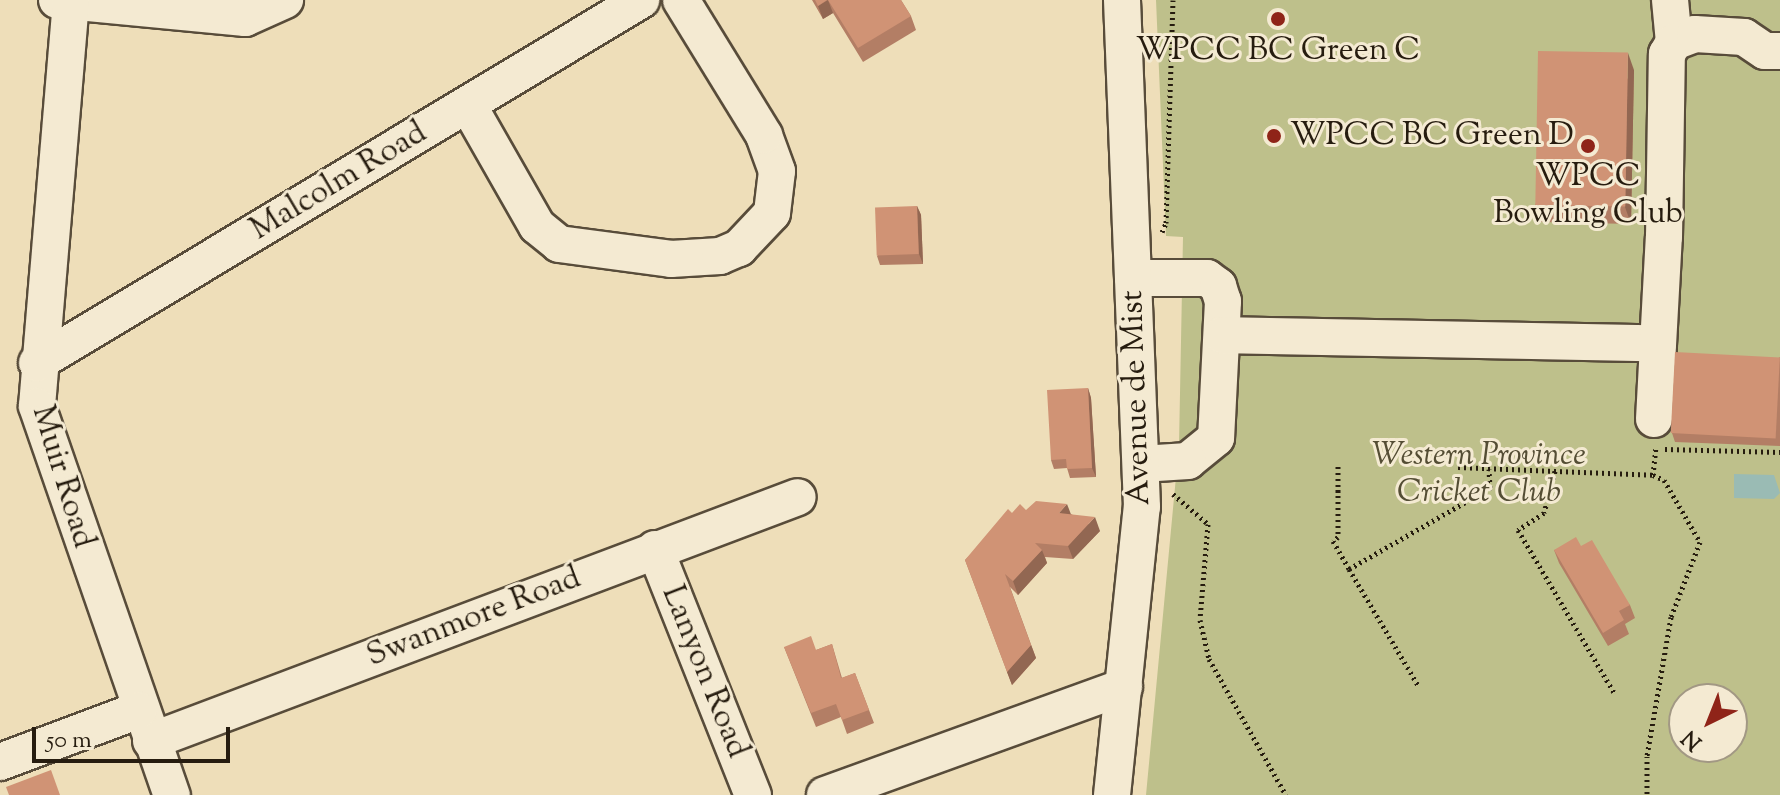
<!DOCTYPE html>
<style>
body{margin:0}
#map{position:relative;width:1780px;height:795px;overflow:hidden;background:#eedeb9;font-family:"Sorts Mill Goudy",serif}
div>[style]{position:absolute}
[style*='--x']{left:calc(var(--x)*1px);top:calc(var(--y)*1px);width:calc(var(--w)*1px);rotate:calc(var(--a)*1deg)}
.green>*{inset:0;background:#bec08b}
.water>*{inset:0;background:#9abbb4}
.path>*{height:5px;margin-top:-2.5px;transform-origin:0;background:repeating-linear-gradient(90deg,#261c0f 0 2px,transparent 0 6px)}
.roads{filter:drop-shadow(2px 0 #584c3a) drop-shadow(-2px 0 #584c3a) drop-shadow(0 2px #584c3a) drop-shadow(0 -2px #584c3a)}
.minor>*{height:36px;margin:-18px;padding:0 18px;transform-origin:18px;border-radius:18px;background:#f4ead2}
.wall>*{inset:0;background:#b37e65}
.shaded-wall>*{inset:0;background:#926752}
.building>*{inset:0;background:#d09375;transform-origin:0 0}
.dots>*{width:22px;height:22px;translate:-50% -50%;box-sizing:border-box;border:4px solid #f4ead2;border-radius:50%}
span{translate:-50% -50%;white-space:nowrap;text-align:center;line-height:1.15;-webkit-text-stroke:6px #f4ead2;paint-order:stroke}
.poi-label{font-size:32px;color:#261c0f}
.left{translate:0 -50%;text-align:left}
.street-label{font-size:32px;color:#261c0f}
.park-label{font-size:32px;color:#544d34;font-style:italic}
.north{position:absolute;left:1668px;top:683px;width:80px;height:80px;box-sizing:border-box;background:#f4ead2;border:2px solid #a29884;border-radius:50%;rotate:223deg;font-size:22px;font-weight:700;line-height:32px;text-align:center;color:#261c0f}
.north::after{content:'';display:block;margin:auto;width:28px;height:36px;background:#8f2418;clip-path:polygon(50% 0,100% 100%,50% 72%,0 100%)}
.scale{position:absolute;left:32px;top:727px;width:198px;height:36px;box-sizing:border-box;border:4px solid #261c0f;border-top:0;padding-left:10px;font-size:24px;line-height:28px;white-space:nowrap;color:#261c0f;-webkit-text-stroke:6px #f4ead2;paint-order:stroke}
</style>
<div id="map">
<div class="green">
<div style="clip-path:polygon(evenodd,1156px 0,1780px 0,1780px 795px,1146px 795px,1179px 445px,1183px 237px,1166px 236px,1156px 0,1684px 699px,1732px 699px,1732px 747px,1684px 747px,1684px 699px)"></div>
</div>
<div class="water">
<div style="clip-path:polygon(1734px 474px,1774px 475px,1780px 493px,1774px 499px,1734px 498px)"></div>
</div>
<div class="path">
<div style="--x:1162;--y:232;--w:10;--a:-66"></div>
<div style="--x:1166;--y:223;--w:223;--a:-88.2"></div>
<div style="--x:1665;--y:449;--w:115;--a:1.5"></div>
<div style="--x:1338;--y:466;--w:71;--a:90"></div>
<div style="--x:1338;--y:537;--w:6;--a:141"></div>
<div style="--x:1333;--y:541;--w:32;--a:60"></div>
<div style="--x:1349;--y:569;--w:163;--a:-29.9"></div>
<div style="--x:1490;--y:488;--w:19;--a:-93"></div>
<div style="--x:1458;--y:467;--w:195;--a:2.3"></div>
<div style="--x:1653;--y:475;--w:12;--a:24"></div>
<div style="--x:1664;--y:480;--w:72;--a:59.9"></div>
<div style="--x:1700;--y:542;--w:80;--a:111.1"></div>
<div style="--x:1671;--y:617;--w:141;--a:99.8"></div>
<div style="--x:1647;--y:756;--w:39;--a:90"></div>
<div style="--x:1555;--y:471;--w:43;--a:104.7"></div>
<div style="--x:1544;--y:513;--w:31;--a:147"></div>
<div style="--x:1518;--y:530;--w:191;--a:59.4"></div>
<div style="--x:1653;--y:475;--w:27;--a:-84"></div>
<div style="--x:1173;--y:494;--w:46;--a:40.6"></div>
<div style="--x:1208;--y:524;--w:96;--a:94.8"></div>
<div style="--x:1200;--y:620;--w:40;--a:77"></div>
<div style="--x:1209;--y:659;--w:156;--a:60.5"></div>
<div style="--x:1349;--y:569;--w:135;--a:59.3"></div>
</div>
<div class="roads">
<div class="minor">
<div style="--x:57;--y:0;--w:189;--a:5.5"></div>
<div style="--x:245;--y:18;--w:44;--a:-24.2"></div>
<div style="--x:1670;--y:0;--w:42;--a:84.6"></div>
<div style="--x:71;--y:1;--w:406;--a:94.8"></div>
<div style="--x:37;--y:406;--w:412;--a:70.9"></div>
<div style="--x:468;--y:105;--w:139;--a:60.3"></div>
<div style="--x:537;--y:226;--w:28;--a:39"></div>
<div style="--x:559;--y:244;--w:113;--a:7.6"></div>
<div style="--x:671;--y:259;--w:49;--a:-3.5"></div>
<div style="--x:720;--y:256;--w:21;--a:-23"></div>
<div style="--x:739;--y:248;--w:48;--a:-46.7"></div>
<div style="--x:772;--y:213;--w:42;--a:-83.2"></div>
<div style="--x:777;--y:171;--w:38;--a:-110"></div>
<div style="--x:764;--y:135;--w:158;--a:-121.6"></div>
<div style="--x:1133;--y:278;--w:74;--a:0"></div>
<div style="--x:1207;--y:278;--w:14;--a:36"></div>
<div style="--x:1218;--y:286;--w:16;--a:72"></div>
<div style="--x:1223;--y:301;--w:137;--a:92.9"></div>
<div style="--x:1216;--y:438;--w:36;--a:141"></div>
<div style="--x:1188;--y:461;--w:47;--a:176.3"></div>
<div style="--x:1222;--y:335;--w:436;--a:1.1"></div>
<div style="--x:37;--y:363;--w:705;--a:-31.01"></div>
<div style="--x:1654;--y:419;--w:182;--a:-86.9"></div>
<div style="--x:1664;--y:237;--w:183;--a:-89.1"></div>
<div style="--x:1667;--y:54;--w:14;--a:-60"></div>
<div style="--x:1674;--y:42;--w:22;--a:-21"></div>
<div style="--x:1695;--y:34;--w:49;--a:3.5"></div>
<div style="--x:1744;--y:37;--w:25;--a:34"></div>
<div style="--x:1765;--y:51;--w:15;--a:0"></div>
<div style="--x:655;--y:549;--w:265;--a:68.3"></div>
<div style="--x:151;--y:741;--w:691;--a:-20.66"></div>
<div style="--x:0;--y:762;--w:148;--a:-20.5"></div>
<div style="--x:825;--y:795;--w:318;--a:-19.9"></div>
<div style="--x:1112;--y:795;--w:290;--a:-84.1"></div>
<div style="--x:1142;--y:507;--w:507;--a:-92.26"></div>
</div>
</div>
<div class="wall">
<div style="clip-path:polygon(812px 0,901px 0,911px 16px,916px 30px,863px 62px,833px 13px,823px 19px)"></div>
<div style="clip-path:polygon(1634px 70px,1631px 224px,1541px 222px,1535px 205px)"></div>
<div style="clip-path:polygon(917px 206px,921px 215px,923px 264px,880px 265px,877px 256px)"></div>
<div style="clip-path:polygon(1780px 357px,1780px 446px,1675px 442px,1672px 433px)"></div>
<div style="clip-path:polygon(1088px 388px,1091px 398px,1096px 477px,1070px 478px,1067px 468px,1054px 469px,1051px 460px)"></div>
<div style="clip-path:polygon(1026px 510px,1071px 514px,1100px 531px,1073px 559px,1045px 557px,1047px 563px,1018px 595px,1010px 587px,1036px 658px,1012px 685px,965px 560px,1012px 513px)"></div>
<div style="clip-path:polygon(1581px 546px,1630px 605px,1635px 618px,1625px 624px,1629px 634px,1608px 646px,1559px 563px,1554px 550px)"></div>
<div style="clip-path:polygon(832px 644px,842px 678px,855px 673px,874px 723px,847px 734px,841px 717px,816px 727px,784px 647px,816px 650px)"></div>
</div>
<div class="shaded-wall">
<div style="clip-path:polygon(828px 0,833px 13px,823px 19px,818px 6px)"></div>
<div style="clip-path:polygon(1628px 53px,1634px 70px,1631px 224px,1625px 207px)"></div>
<div style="clip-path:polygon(917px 206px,921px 215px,923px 264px,919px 254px)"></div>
<div style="clip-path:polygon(1088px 388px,1091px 398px,1096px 477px,1092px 468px)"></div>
<div style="clip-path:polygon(1067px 504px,1072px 517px,1059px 513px)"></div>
<div style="clip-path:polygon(1095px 517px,1100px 531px,1073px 559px,1068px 546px)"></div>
<div style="clip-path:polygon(1042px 550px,1047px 563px,1018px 595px,1013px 581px)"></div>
<div style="clip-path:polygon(1031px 645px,1036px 658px,1012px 685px,1007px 672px)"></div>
</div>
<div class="building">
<div style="clip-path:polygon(815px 0,827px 0,818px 6px)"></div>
<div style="clip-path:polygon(828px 0,901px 0,911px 16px,858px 48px)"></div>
<div style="left:1538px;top:51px;width:90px;height:154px;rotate:1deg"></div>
<div style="left:917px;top:206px;width:48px;height:42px;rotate:88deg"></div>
<div style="left:1675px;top:352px;width:105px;height:81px;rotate:3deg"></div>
<div style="clip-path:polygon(1088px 388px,1092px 468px,1067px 469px,1066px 459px,1051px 460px,1047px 390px)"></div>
<div style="clip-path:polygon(1036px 501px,1067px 504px,1059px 513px,1095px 517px,1068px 546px,1035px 543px,1042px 550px,1013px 581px,1005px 574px,1031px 645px,1007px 672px,965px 560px,1008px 509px,1012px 513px,1020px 504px,1026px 510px)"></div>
<div style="clip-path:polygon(1576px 537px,1581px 546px,1592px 540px,1630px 605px,1619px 611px,1624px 620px,1603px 633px,1554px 550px)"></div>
<div style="clip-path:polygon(811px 636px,816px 650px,832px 644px,841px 678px,855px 673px,869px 710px,842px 720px,836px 704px,811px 713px,784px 647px)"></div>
<div style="clip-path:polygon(51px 770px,60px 795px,9px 795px,6px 787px)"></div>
</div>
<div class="dots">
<div style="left:1278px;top:19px;background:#8f2418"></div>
<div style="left:1274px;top:136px;background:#8f2418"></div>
<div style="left:1588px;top:146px;background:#8f2418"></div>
</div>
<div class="poi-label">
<span style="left:1278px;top:51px">WPCC BC Green C</span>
<span class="left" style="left:1290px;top:136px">WPCC BC Green D</span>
<span style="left:1588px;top:196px">WPCC<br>Bowling Club</span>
</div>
<div class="street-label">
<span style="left:339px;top:182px;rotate:-31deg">Malcolm Road</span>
<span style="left:1137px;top:398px;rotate:-92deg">Avenue de Mist</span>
<span style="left:62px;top:477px;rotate:73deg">Muir Road</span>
<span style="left:474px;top:618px;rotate:-21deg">Swanmore Road</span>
<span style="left:704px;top:672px;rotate:68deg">Lanyon Road</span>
</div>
<div class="park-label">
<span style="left:1479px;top:475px">Western Province<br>Cricket Club</span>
</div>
<div class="north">N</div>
<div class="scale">50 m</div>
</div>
